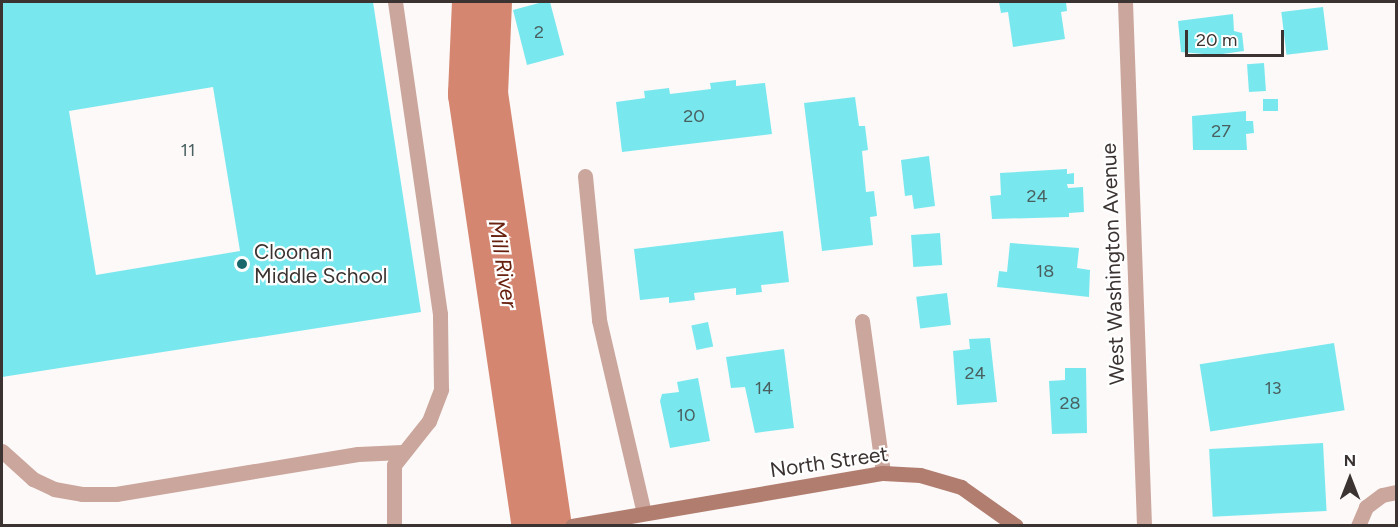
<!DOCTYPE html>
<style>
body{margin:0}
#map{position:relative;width:1398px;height:527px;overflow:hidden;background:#fcf9f8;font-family:Figtree,sans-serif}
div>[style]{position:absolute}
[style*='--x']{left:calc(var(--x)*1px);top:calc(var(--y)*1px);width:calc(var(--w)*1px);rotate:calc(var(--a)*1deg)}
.river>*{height:60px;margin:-30px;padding:0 30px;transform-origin:30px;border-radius:30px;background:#d48670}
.building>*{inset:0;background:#79e8ee;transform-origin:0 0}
.lane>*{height:15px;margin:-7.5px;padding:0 7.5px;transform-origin:7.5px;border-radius:7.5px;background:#cba69c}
.street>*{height:15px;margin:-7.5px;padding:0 7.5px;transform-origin:7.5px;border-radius:7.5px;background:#cba69c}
.secondary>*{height:15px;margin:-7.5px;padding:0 7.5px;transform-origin:7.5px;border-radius:7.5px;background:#b17d6f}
.dots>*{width:16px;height:16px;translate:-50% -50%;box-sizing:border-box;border:3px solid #fff;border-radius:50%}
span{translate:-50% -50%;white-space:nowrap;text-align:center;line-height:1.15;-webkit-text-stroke:4.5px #fff;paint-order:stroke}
.number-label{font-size:18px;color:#4a6060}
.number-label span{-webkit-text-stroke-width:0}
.poi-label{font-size:21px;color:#3a3331}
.left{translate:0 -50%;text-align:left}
.street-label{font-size:21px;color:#3a3331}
.water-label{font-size:22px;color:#68210e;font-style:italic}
.frame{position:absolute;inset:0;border:3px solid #3a3331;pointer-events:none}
.north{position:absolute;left:1320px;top:449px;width:60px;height:60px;-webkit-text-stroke:4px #fff;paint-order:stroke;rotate:0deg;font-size:16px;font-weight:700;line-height:24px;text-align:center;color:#3a3331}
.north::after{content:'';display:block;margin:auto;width:21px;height:27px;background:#3a3331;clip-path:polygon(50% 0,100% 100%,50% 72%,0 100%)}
.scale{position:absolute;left:1185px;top:30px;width:99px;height:27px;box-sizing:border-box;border:3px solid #3a3331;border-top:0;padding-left:8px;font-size:18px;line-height:21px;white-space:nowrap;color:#3a3331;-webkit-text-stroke:4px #fff;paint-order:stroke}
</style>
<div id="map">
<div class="river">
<div style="--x:482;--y:2;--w:92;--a:92.5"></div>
<div style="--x:478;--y:94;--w:437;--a:81.6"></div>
</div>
<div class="building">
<div style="clip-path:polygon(evenodd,2px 2px,373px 2px,421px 312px,2px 377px,2px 2px,213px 87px,240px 251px,96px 275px,69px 111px,213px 87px)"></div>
<div style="clip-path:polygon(999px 2px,1066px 2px,1067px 11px,1061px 12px,1065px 39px,1013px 47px,1008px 12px,1001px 13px)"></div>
<div style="clip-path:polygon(539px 3px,550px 2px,564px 55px,527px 65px,513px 10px)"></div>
<div style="left:1323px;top:7px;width:43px;height:42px;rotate:83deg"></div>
<div style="clip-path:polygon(1233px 14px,1234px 31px,1242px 33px,1244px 51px,1215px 55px,1181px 52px,1178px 21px)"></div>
<div style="left:1264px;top:63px;width:28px;height:17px;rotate:86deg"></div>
<div style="clip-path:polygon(736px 80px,736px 86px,765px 83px,772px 134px,622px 152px,616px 102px,645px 98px,644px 91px,669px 88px,670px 94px,711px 89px,710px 83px)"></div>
<div style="clip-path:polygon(855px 97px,859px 126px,865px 126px,868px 150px,862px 151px,866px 192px,874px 191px,877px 216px,870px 217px,873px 245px,822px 251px,804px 103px)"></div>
<div style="left:1278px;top:99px;width:12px;height:15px;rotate:90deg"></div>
<div style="clip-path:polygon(1246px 111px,1246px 121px,1253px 121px,1254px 133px,1246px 134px,1247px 150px,1193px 150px,1192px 116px)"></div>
<div style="clip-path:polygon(929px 156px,935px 206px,914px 209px,912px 195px,905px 196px,901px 160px)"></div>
<div style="clip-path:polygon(1067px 169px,1067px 174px,1074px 173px,1074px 184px,1067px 184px,1068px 188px,1083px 187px,1084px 212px,1069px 213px,1069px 217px,992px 219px,990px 196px,1001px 195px,1000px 173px)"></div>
<div style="clip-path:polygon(783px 231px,789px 282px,761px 285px,762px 292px,736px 295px,736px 288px,694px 293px,695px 300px,669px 303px,669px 297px,640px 300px,634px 249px)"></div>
<div style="left:940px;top:233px;width:32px;height:29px;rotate:86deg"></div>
<div style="clip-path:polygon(1010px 243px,1079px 248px,1077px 268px,1090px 270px,1089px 297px,997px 287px,999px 271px,1007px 272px)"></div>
<div style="left:947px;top:293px;width:32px;height:31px;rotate:83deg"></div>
<div style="left:708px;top:322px;width:25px;height:17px;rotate:78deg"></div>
<div style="clip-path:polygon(990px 338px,997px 402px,957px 405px,953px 351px,970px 349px,969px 339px)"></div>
<div style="left:1334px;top:343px;width:68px;height:136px;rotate:81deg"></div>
<div style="clip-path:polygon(784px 349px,794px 428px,755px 433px,745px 387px,731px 388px,726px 357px)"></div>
<div style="clip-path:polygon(1065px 368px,1086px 368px,1087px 433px,1052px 434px,1049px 381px,1065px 380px)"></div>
<div style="clip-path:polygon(698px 378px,710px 441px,670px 448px,660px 401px,662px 394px,679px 392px,677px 382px)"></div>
<div style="left:1323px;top:443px;width:68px;height:114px;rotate:87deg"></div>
</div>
<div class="lane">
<div style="--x:585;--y:176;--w:145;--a:84.4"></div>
<div style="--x:599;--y:320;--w:198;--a:76.9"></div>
<div style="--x:862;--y:321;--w:153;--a:82.1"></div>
<div style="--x:2;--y:451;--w:42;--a:42.1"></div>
<div style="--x:33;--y:479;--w:23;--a:25"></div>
<div style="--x:54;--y:489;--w:28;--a:10"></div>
<div style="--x:82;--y:494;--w:34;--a:0"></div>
<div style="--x:116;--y:494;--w:245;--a:-9.4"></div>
<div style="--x:358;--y:454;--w:44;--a:-2.6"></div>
<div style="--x:394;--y:526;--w:61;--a:-90"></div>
<div style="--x:394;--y:465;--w:56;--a:-51.5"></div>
<div style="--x:429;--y:421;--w:34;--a:-69"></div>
<div style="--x:441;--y:389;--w:75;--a:-90.8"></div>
<div style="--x:440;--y:314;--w:315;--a:-98.2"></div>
<div style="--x:1358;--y:526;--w:21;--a:-67"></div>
<div style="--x:1366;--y:507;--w:20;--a:-37"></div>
<div style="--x:1382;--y:495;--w:14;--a:-12"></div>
</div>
<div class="street">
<div style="--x:1125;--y:2;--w:524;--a:87.92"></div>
</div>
<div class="secondary">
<div style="--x:572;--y:526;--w:315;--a:-9.7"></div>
<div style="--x:883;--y:473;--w:37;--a:3"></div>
<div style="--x:920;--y:475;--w:43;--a:16.3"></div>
<div style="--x:961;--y:487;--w:67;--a:35.3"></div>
</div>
<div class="dots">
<div style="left:242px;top:264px;background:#19676b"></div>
</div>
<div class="number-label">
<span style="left:539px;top:32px">2</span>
<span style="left:694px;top:116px">20</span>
<span style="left:1221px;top:131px">27</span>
<span style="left:188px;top:150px">11</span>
<span style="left:1037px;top:196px">24</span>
<span style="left:1045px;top:271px">18</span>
<span style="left:975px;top:373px">24</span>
<span style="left:764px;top:388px">14</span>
<span style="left:1273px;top:388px">13</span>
<span style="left:1070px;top:403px">28</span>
<span style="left:686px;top:415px">10</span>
</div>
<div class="poi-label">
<span class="left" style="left:254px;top:264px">Cloonan<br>Middle School</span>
</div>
<div class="street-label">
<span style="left:1113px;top:264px;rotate:-92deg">West Washington Avenue</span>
<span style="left:829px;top:462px;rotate:-8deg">North Street</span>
</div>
<div class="water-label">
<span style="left:503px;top:264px;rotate:81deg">Mill River</span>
</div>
<div class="frame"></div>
<div class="north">N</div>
<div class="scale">20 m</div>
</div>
